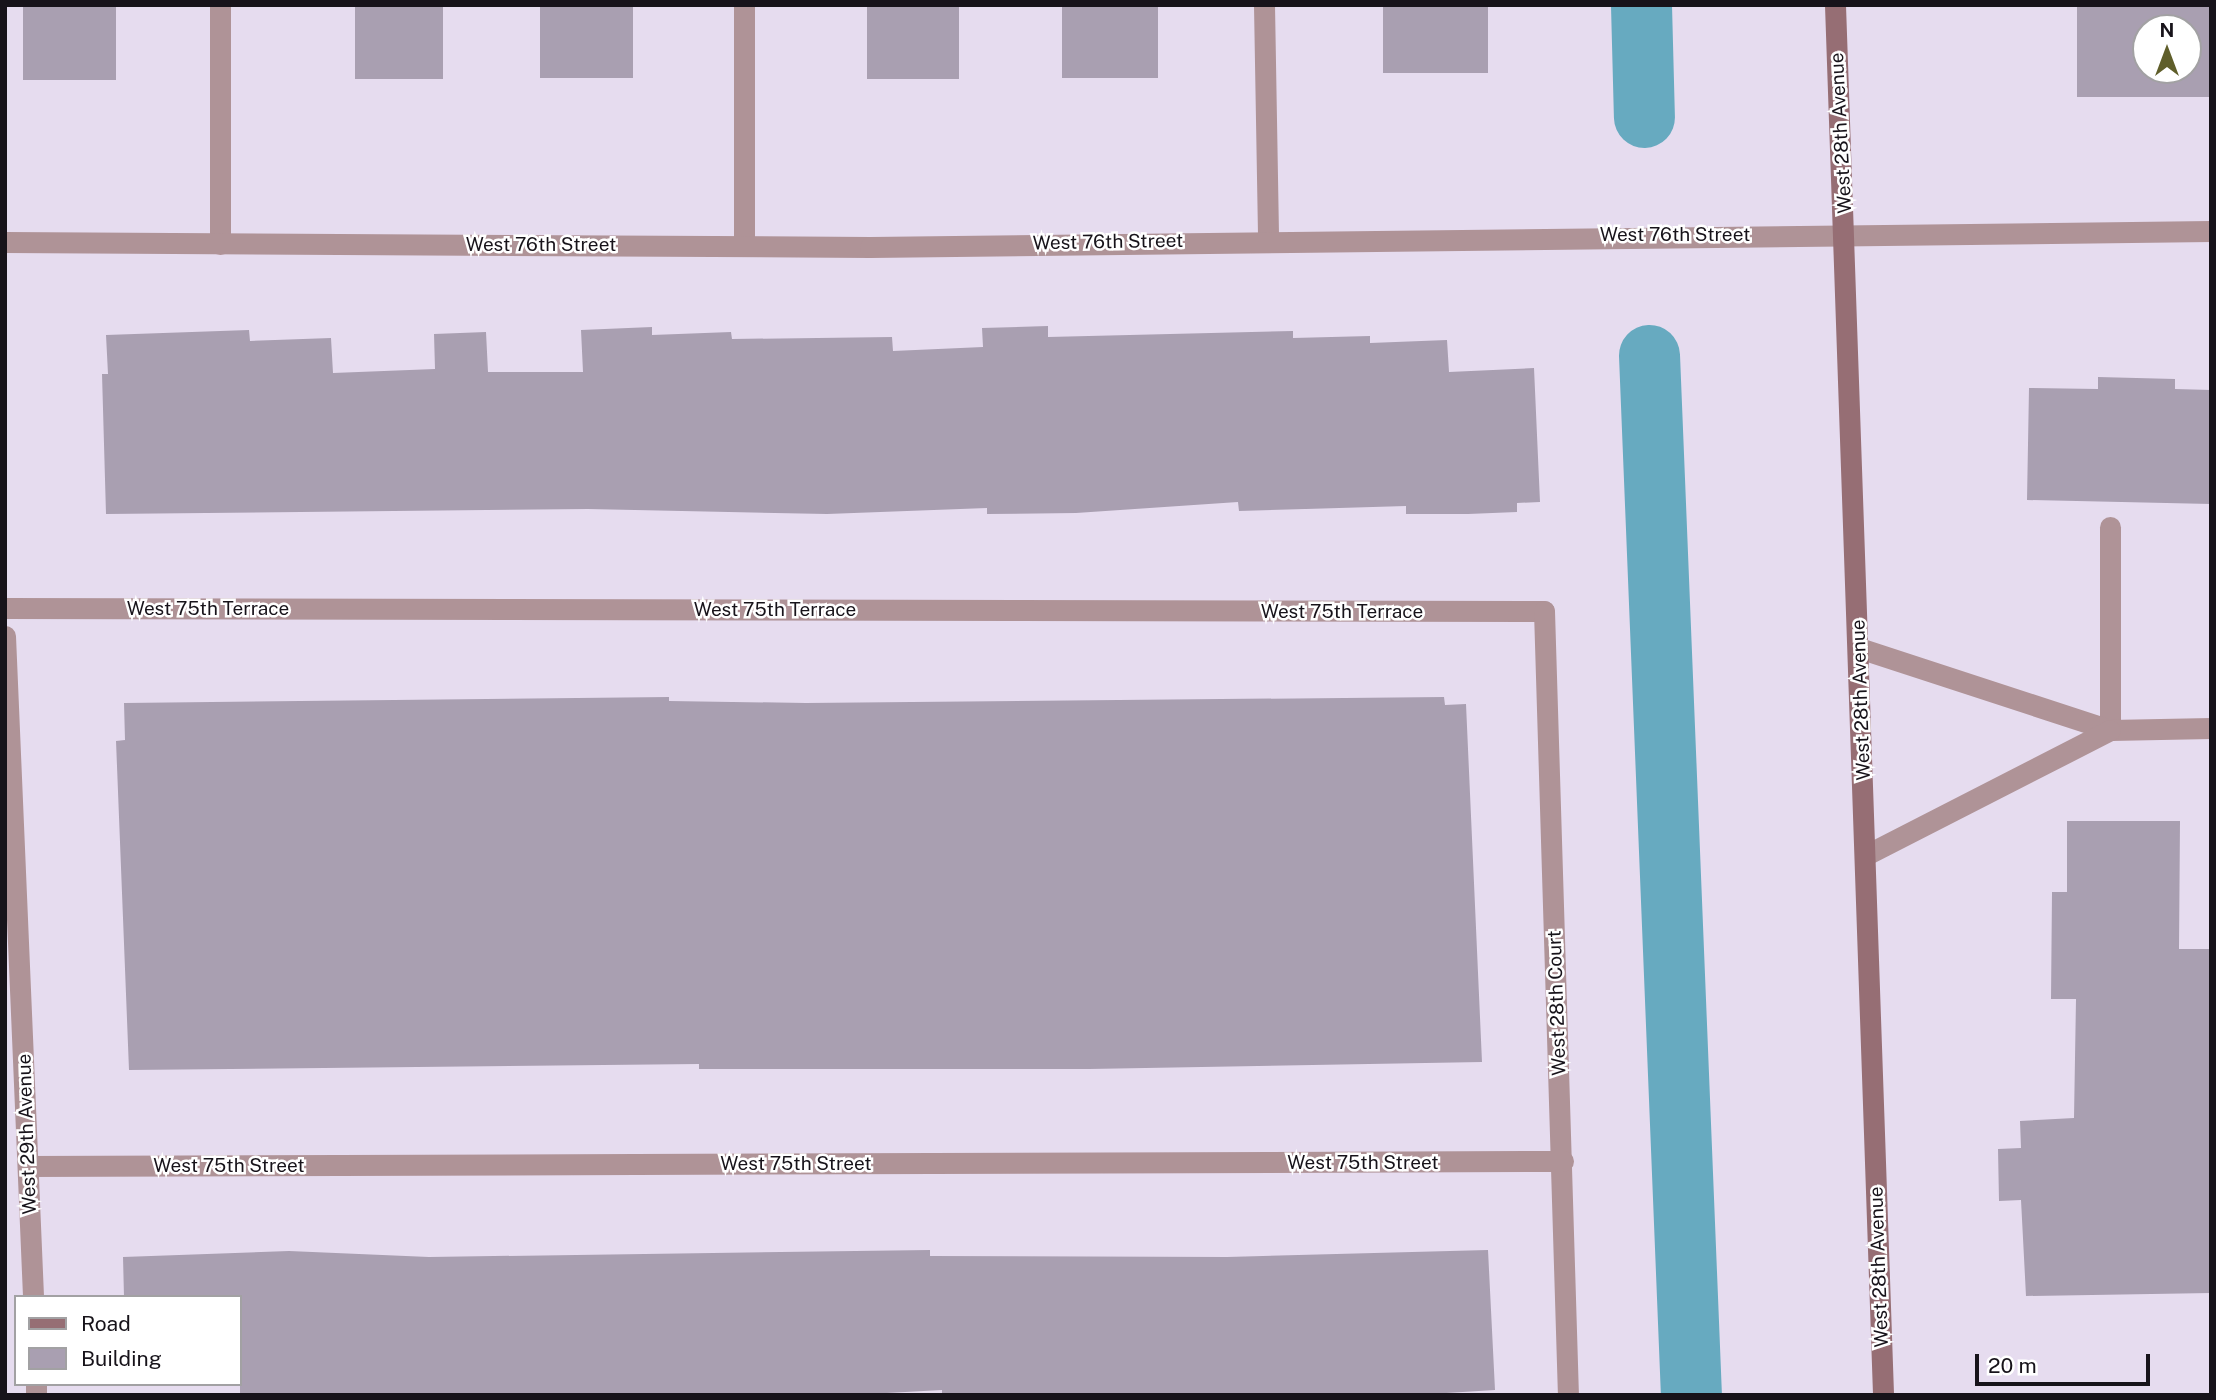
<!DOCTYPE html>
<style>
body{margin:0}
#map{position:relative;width:2216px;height:1400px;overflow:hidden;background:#e6dcef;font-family:"Public Sans",sans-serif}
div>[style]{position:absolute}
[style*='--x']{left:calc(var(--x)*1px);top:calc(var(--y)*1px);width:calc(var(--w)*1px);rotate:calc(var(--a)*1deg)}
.canal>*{height:61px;margin:-30.5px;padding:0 30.5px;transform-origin:30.5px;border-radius:30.5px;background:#67aac0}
.building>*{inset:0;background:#a99fb1;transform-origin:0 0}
.service>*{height:21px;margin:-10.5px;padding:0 10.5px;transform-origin:10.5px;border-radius:10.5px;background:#af9397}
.minor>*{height:21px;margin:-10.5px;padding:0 10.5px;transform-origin:10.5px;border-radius:10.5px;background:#af9397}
.tertiary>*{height:21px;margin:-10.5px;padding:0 10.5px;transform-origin:10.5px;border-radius:10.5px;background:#af9397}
.secondary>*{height:21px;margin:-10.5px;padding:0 10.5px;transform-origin:10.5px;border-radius:10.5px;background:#966e74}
span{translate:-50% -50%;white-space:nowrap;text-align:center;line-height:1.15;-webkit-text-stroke:5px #fff;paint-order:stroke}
.street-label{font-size:19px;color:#17131a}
.frame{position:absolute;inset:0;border:7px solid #17131a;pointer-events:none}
.legend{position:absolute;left:14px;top:1295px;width:228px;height:91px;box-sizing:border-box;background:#fff;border:2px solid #a2a1a3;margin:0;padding:9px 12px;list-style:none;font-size:21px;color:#17131a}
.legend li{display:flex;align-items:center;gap:14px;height:35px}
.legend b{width:35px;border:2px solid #a2a1a3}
.north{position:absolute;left:2132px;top:14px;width:70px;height:70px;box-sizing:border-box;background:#fff;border:2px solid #a2a1a3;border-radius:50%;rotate:0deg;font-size:19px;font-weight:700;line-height:28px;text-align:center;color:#17131a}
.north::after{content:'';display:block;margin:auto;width:24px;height:32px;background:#5f5e2a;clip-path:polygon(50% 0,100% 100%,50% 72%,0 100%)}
.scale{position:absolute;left:1975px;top:1354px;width:175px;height:32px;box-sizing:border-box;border:4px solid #17131a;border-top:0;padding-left:9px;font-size:21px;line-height:24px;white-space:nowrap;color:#17131a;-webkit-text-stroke:5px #fff;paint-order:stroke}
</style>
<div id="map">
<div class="canal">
<div style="--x:1641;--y:5;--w:112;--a:88.5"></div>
<div style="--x:1649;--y:355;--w:1041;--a:87.69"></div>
</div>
<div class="building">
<div style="left:23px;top:5px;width:93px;height:75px"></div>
<div style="left:355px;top:5px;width:88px;height:74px"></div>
<div style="left:540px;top:5px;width:93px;height:73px"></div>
<div style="left:867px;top:5px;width:92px;height:74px"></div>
<div style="left:1062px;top:5px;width:96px;height:73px"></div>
<div style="left:1383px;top:5px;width:105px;height:68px"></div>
<div style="clip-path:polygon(evenodd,2077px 5px,2211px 5px,2211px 97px,2077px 97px,2077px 5px,2146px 28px,2188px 28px,2188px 70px,2146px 70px,2146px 28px)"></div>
<div style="clip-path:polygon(1048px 326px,1048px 337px,1293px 331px,1293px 338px,1370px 336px,1370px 343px,1447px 340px,1449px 372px,1534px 368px,1540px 502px,1517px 503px,1517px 512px,1468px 514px,1406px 514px,1406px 506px,1239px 511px,1238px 502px,1076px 513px,987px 514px,987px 508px,827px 514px,588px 509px,106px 514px,102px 374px,108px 374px,106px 335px,249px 330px,250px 341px,331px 338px,333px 373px,435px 369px,434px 334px,486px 332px,488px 372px,583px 372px,581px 330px,652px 327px,652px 335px,731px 332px,732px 339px,892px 337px,893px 351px,983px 347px,982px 328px)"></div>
<div style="clip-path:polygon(2098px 377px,2175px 379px,2175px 389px,2211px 390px,2211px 504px,2027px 500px,2029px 388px,2098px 389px)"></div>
<div style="clip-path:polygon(669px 697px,669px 701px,806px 703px,1444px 697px,1445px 705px,1466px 704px,1482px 1062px,1089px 1069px,699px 1069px,699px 1064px,129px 1070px,116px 741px,125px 740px,124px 703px)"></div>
<div style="clip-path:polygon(2067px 821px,2180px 821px,2179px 949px,2211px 949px,2211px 1293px,2026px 1296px,2021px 1200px,1999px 1201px,1998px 1149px,2021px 1148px,2020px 1121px,2074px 1118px,2076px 999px,2051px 999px,2052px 892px,2067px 892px)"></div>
<div style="clip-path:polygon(930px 1250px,930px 1256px,1227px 1257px,1488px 1250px,1495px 1390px,1414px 1395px,942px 1395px,942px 1390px,850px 1395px,240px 1395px,240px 1297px,124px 1297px,123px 1257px,289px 1251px,429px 1257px)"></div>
</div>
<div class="service">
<div style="--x:2110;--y:527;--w:203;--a:90"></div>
<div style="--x:1859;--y:648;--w:264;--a:18.1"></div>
<div style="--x:2110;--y:730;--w:101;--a:-1.1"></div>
<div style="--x:1866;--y:855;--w:274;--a:-27.1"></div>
</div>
<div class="minor">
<div style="--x:220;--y:5;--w:239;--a:90"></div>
<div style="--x:744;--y:5;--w:241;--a:90"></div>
<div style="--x:1264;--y:5;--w:233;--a:89"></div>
<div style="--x:5;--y:608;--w:1539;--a:0.11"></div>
<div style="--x:1544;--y:611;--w:784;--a:88.25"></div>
<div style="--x:5;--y:636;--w:662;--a:87.57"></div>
<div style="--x:28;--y:1166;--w:1535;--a:-0.19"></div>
<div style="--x:36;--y:1384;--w:11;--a:90"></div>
</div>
<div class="tertiary">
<div style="--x:5;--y:242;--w:865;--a:0.33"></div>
<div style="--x:870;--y:247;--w:1341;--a:-0.68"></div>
</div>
<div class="secondary">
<div style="--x:1835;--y:5;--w:1391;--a:88.02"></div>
</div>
<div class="street-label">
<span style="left:1841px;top:133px;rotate:-93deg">West 28th Avenue</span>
<span style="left:1675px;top:235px">West 76th Street</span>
<span style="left:1108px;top:242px;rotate:-1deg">West 76th Street</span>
<span style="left:541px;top:245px">West 76th Street</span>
<span style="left:208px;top:609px">West 75th Terrace</span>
<span style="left:775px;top:610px">West 75th Terrace</span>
<span style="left:1342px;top:612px">West 75th Terrace</span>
<span style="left:1861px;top:700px;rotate:-92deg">West 28th Avenue</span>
<span style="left:1557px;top:1003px;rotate:-92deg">West 28th Court</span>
<span style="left:27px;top:1134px;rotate:-92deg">West 29th Avenue</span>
<span style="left:1363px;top:1163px">West 75th Street</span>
<span style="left:796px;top:1164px">West 75th Street</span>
<span style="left:229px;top:1166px">West 75th Street</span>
<span style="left:1879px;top:1267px;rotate:-92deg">West 28th Avenue</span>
</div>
<div class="frame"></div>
<ul class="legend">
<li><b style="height:9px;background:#966e74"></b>Road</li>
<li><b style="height:19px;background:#a99fb1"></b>Building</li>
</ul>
<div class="north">N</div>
<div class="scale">20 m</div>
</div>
